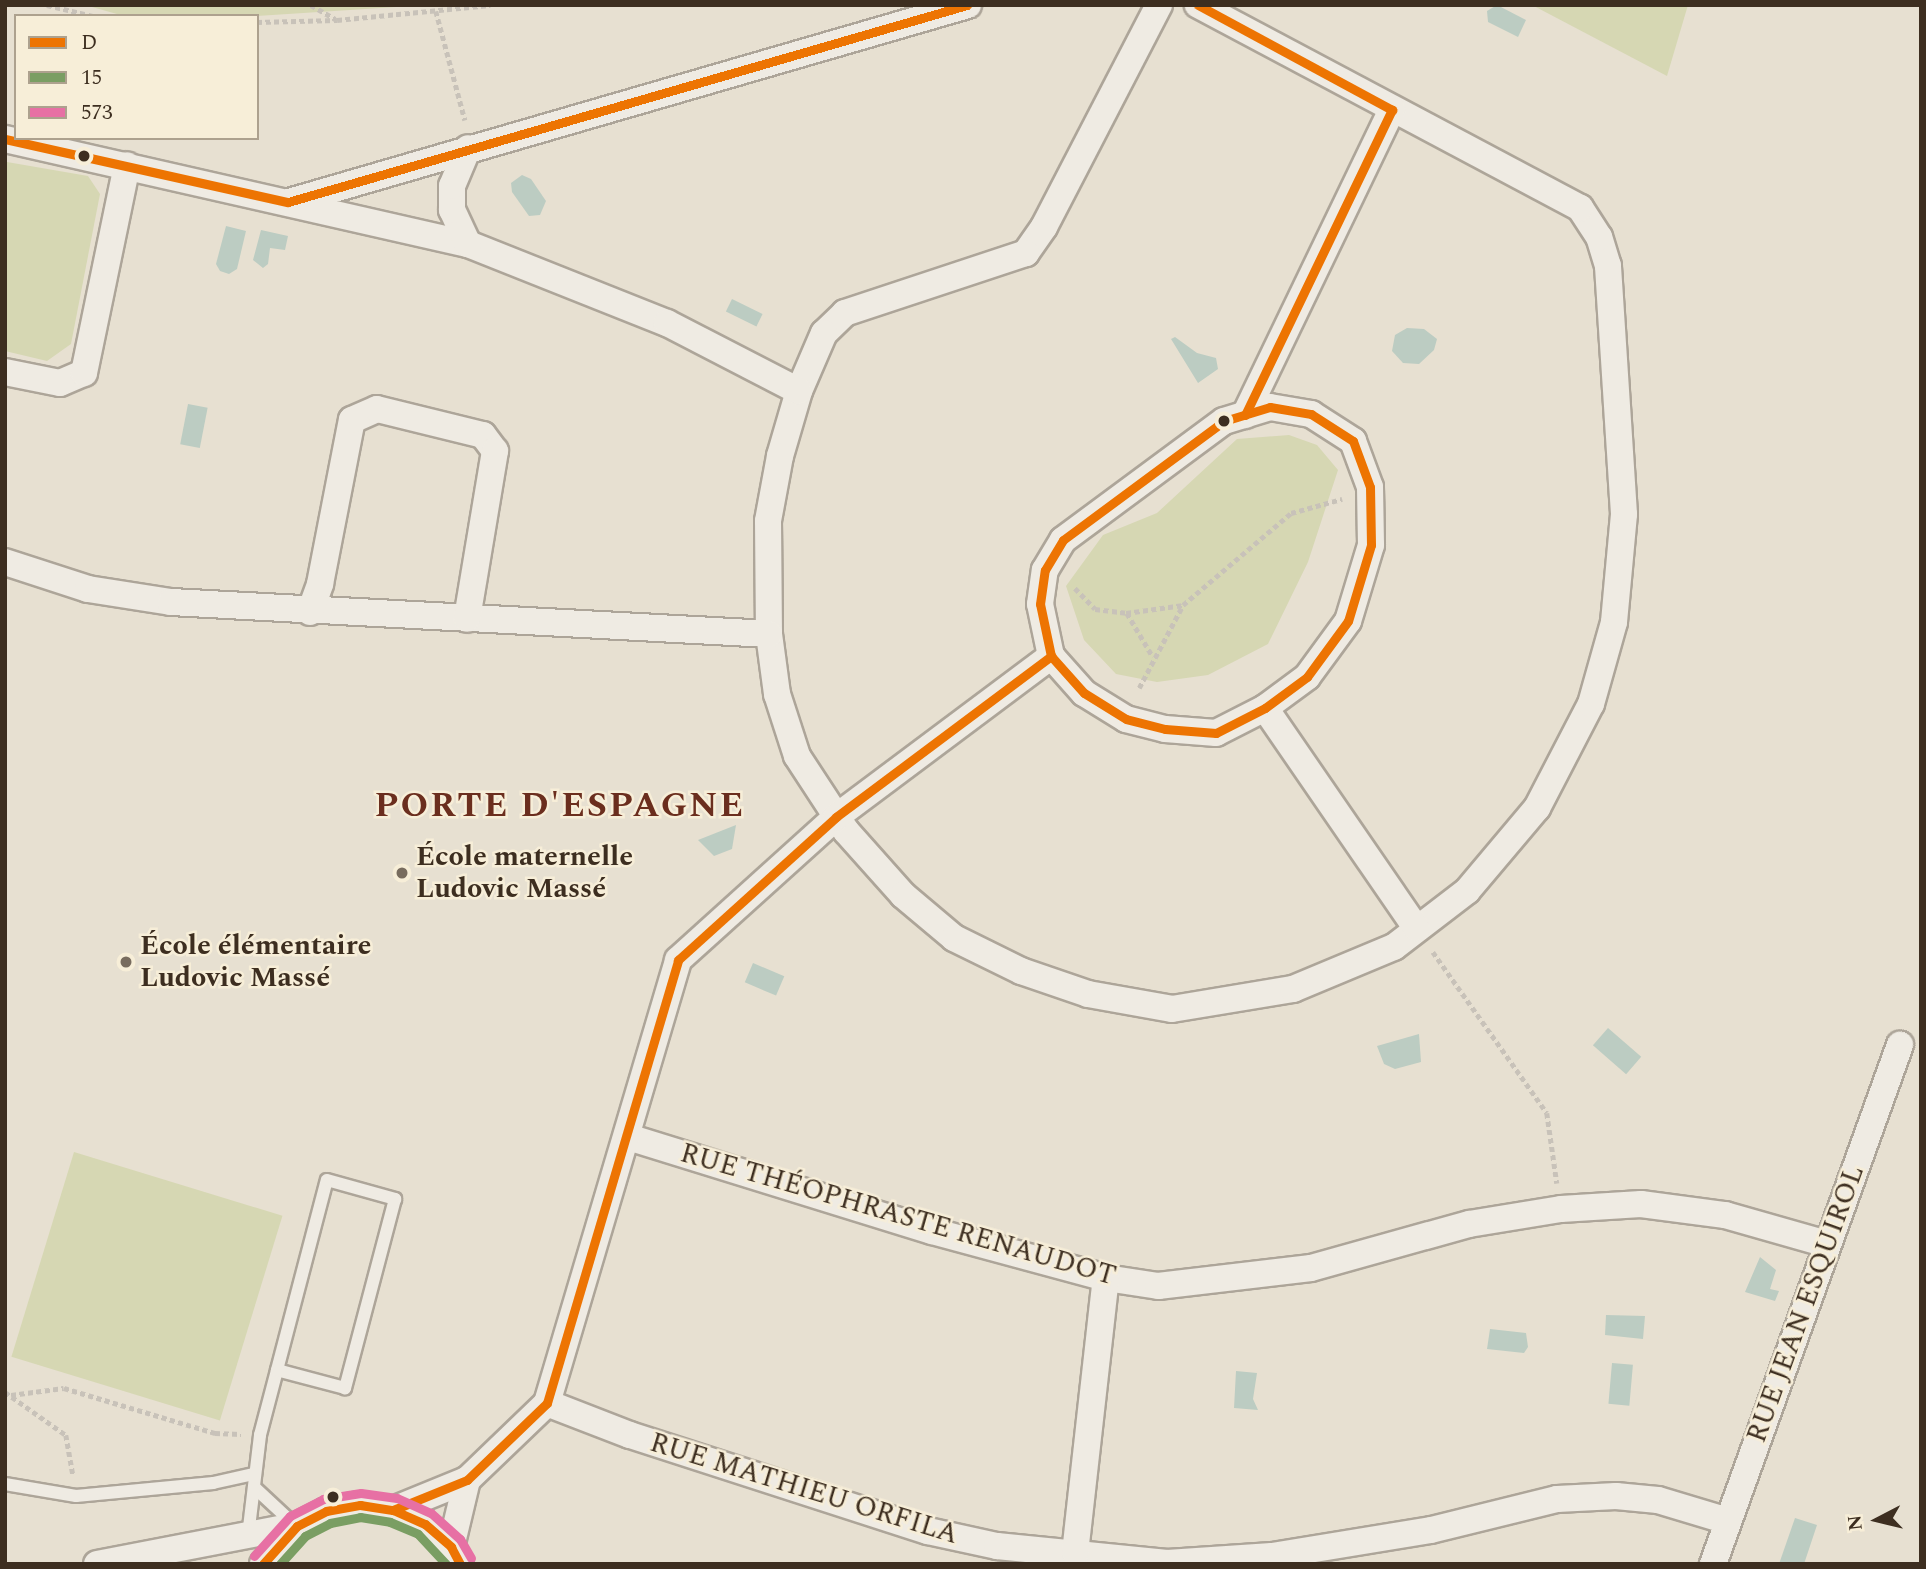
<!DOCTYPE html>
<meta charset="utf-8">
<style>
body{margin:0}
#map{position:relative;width:1926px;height:1569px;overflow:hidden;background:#e7e0d1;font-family:Spectral,serif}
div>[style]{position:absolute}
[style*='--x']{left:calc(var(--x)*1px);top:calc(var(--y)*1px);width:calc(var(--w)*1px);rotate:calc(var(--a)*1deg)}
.green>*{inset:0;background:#d6d7b3;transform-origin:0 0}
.water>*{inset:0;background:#bcccc2;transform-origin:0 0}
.path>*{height:4.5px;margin-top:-2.25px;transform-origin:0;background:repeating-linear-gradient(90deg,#c8c2b9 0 5px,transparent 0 8.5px)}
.roads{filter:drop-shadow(2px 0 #ada599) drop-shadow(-2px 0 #ada599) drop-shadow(0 2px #ada599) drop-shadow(0 -2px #ada599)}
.service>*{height:12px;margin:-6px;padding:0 6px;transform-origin:6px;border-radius:6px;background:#efebe3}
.minor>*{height:26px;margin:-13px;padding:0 13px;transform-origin:13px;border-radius:13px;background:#efebe3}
.bus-1>*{height:9px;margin:-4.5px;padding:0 4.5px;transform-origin:4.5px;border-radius:4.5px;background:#ed7402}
.bus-2>*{height:9px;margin:-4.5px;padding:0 4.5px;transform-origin:4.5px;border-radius:4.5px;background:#7a9e63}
.bus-3>*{height:9px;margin:-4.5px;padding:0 4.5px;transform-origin:4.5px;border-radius:4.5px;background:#e770a4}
.dots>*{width:19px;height:19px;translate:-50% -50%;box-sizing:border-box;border:4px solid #f7eed8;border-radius:50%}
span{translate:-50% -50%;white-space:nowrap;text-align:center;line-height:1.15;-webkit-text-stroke:5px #f7eed8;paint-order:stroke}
.poi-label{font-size:28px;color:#3d2e20;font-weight:700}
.left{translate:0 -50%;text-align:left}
.street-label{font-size:28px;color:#3d2e20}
.district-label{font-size:35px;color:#6b2e1e;font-weight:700;letter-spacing:2px}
.frame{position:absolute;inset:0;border:7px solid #3d2e20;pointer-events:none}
.legend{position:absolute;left:14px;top:14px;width:245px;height:126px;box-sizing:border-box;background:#f7eed8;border:2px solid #ada18e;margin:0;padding:9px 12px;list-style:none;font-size:21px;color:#3d2e20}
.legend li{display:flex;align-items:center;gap:14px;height:35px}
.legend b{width:35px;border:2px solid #ada18e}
.north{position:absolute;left:1842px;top:1485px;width:70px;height:70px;-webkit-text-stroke:5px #f7eed8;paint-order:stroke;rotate:263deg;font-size:19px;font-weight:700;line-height:28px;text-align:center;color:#3d2e20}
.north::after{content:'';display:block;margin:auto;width:24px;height:32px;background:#3d2e20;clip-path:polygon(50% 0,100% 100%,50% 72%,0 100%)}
</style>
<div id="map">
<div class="green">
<div style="clip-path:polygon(85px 5px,427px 5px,257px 16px,124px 16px)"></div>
<div style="clip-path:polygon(1532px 5px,1688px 5px,1667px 76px)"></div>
<div style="clip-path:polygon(7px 162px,88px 176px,100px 194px,71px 344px,47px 361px,5px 351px)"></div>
<div style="clip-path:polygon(1289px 435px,1317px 445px,1338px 470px,1308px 562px,1268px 644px,1208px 675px,1157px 682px,1116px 674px,1084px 640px,1066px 586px,1103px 535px,1157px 513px,1237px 439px)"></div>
<div style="left:74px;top:1152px;width:218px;height:214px;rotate:17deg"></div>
</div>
<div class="water">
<div style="clip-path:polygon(1497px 5px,1526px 20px,1518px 37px,1488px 22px,1487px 11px)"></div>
<div style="clip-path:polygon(522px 175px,531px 179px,546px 201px,540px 215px,529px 216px,512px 192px,511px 183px)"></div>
<div style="clip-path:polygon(226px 226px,246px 231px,237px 269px,229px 274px,220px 271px,216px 264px)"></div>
<div style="clip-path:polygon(261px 230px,288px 236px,285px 250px,270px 248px,268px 264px,263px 268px,253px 260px)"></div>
<div style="left:732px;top:299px;width:34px;height:14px;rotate:26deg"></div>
<div style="clip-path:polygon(1407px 328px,1424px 329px,1437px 339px,1434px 350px,1419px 364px,1403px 363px,1392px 351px,1395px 335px)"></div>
<div style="clip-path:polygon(1175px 337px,1197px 353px,1216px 358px,1218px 369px,1198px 383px,1171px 339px)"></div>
<div style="left:188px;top:404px;width:20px;height:41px;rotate:11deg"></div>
<div style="clip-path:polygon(736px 825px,732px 849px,714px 856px,698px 840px)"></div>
<div style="left:753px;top:963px;width:34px;height:21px;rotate:23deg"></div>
<div style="left:1608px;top:1028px;width:44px;height:23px;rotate:41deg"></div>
<div style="clip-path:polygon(1419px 1034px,1421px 1062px,1395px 1069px,1384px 1064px,1377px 1046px)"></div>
<div style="clip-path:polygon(1760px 1257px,1776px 1270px,1770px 1289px,1779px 1291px,1775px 1301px,1745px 1292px)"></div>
<div style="clip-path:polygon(1606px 1315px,1645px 1316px,1643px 1339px,1605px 1335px)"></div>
<div style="clip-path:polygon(1490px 1329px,1526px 1333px,1528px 1347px,1524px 1353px,1487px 1349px)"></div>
<div style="left:1612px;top:1363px;width:21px;height:41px;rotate:5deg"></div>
<div style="clip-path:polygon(1236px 1371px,1257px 1373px,1253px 1399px,1258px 1410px,1234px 1408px)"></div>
<div style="clip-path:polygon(1795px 1518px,1817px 1525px,1804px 1564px,1779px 1564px)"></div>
</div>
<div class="path">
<div style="--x:47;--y:5;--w:47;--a:13.4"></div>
<div style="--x:311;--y:5;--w:28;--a:30"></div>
<div style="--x:436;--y:11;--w:113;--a:75.1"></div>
<div style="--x:257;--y:22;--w:80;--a:-1.4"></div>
<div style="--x:337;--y:20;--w:154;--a:-5.6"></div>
<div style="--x:1075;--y:588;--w:29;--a:46"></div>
<div style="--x:1095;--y:609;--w:31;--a:7"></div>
<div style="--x:1126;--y:613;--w:58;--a:-8"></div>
<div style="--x:1127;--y:613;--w:51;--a:59.4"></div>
<div style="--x:1139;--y:688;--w:94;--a:-62.1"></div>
<div style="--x:1183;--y:605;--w:142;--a:-40.4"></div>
<div style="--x:1291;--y:513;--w:53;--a:-15.4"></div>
<div style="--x:1433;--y:952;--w:197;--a:54.7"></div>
<div style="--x:1547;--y:1113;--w:71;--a:81.9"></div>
<div style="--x:5;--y:1392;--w:75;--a:35.2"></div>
<div style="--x:66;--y:1435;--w:40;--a:80"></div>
<div style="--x:11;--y:1395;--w:53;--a:-7.5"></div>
<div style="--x:64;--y:1388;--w:158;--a:16.6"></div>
<div style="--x:215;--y:1433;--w:26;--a:2"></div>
</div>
<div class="roads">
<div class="service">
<div style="--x:5;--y:1484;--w:72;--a:9.6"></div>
<div style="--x:76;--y:1496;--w:138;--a:-5.4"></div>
<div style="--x:213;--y:1483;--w:42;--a:-12.4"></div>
<div style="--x:255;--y:1488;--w:56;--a:42.8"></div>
<div style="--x:248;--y:1536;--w:102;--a:-83.2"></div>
<div style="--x:260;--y:1435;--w:67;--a:-75.3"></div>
<div style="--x:277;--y:1370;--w:196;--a:-75.3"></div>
<div style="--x:327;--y:1180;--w:71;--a:15.6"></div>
<div style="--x:395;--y:1199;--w:196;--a:104.8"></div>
<div style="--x:345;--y:1388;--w:70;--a:-165.2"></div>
</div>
<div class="minor">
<div style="--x:1159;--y:5;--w:250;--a:117.4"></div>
<div style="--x:1044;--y:227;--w:32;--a:125"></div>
<div style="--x:1026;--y:253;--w:191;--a:161.7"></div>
<div style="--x:845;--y:313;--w:29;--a:136"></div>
<div style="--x:824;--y:333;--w:63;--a:113.3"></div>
<div style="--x:799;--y:391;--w:68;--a:106.3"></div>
<div style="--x:780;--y:456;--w:66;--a:100.5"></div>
<div style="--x:768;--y:521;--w:113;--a:89.5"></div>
<div style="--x:769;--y:634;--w:61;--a:82.4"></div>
<div style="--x:777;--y:694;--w:65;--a:72.1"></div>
<div style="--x:797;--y:756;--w:90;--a:56.8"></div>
<div style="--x:846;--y:831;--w:86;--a:48.3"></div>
<div style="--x:903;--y:895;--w:67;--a:40.1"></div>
<div style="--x:954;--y:938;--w:75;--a:26.2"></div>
<div style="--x:1021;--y:971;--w:71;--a:18.9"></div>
<div style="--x:1088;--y:994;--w:85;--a:10.1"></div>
<div style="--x:1172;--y:1009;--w:123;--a:-9.4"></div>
<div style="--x:1293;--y:989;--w:109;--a:-22.6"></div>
<div style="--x:1394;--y:947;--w:92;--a:-37.5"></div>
<div style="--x:1467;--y:891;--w:109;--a:-49.9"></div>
<div style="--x:1537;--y:808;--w:117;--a:-62.6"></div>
<div style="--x:1591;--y:704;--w:85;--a:-74.3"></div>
<div style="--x:1614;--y:622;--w:108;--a:-84.7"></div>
<div style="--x:1624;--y:514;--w:249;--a:-93.7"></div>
<div style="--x:1608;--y:266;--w:30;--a:-107"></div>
<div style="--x:1599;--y:237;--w:35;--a:-123"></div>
<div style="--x:1580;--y:208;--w:433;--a:-152"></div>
<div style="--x:5;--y:139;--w:475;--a:12.8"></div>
<div style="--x:468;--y:244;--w:214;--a:21.7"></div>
<div style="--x:667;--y:323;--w:148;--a:27.3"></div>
<div style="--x:289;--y:202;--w:707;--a:-16.18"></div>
<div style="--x:468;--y:244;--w:38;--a:-115"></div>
<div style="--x:452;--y:210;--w:24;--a:-90"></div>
<div style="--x:452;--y:186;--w:41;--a:-67.2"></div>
<div style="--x:5;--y:372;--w:56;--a:11.3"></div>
<div style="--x:60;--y:383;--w:26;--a:-23"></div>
<div style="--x:84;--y:373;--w:212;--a:-78.3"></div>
<div style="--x:1270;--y:407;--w:42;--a:9.7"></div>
<div style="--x:1311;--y:414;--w:50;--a:32.7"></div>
<div style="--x:1353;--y:441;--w:49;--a:69.7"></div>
<div style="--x:1370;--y:487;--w:58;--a:89"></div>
<div style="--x:1371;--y:545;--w:79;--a:106.8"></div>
<div style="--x:1348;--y:621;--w:69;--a:126.2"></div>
<div style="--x:1307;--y:677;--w:52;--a:143.6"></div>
<div style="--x:1265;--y:708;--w:55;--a:153"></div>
<div style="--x:1216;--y:733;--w:51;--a:-175.5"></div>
<div style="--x:1165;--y:729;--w:40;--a:-165.6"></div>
<div style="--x:1126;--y:719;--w:49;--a:-148.2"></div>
<div style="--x:1084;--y:693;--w:50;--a:-131.7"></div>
<div style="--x:1051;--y:656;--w:53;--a:-101.9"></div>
<div style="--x:1040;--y:604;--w:34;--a:-82"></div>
<div style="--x:1045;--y:570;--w:35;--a:-59"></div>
<div style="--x:1063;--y:540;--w:200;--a:-36.5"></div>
<div style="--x:1224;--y:421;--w:48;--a:-16.9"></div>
<div style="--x:1245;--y:415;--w:339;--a:-64.3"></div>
<div style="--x:5;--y:562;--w:87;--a:18"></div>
<div style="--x:88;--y:589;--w:84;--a:8.9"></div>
<div style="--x:171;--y:602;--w:599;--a:3.06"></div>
<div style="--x:310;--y:612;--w:30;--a:-70"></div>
<div style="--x:320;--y:584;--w:167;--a:-79"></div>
<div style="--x:352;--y:420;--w:27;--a:-24"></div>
<div style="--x:377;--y:409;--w:109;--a:13.8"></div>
<div style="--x:483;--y:435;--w:20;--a:53"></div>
<div style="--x:495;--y:451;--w:170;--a:99.5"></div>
<div style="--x:1265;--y:708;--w:267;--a:55.5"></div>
<div style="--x:628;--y:1137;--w:318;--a:17.2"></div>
<div style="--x:932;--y:1231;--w:180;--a:15.1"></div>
<div style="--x:1106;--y:1278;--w:53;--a:8.7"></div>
<div style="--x:1158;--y:1286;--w:154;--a:-6.7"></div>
<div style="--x:1311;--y:1268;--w:164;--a:-15.6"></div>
<div style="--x:1469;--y:1224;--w:93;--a:-9.3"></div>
<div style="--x:1561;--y:1209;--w:80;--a:-3.6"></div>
<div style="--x:1641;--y:1204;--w:85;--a:7.5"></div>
<div style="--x:1725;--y:1215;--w:106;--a:15.9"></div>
<div style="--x:547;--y:1403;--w:89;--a:21.1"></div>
<div style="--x:630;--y:1435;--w:313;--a:17.9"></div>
<div style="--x:928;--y:1531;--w:71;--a:12.3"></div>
<div style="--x:997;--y:1546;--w:171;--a:5.7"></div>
<div style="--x:1167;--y:1563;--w:105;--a:-3.8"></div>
<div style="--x:1272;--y:1556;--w:161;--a:-9.3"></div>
<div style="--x:1431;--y:1530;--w:130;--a:-13.8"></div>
<div style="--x:1557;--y:1499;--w:59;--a:-2.9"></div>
<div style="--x:1616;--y:1496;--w:42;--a:5.4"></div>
<div style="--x:1658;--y:1500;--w:73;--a:16.7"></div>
<div style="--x:393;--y:1510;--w:80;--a:-22.1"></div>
<div style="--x:467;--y:1480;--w:111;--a:-43.9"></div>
<div style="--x:547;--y:1403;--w:462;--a:-73.5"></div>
<div style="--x:678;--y:960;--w:213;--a:-42.1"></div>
<div style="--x:836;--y:817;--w:269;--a:-36.8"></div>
<div style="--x:451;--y:1547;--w:69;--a:-76.6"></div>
<div style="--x:1075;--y:1553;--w:277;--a:-83.6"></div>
<div style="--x:97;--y:1564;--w:201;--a:-10.9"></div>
<div style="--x:263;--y:1564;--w:51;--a:-48.2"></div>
<div style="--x:297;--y:1526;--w:33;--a:-27"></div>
<div style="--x:326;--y:1511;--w:35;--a:-10"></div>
<div style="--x:360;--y:1505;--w:33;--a:9"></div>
<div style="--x:393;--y:1510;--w:35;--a:24"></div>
<div style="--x:425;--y:1524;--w:35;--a:41"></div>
<div style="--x:451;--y:1547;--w:19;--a:62"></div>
<div style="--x:1713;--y:1564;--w:552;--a:-70.19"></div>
</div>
</div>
<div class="bus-1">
<div style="--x:1198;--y:5;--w:221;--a:28.4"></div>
<div style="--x:5;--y:139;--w:290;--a:12.6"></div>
<div style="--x:288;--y:202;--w:707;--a:-16.18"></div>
<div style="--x:1270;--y:407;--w:42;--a:9.7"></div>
<div style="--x:1311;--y:414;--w:50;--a:32.7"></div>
<div style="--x:1353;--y:441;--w:49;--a:69.7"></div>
<div style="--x:1370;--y:487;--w:58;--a:89"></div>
<div style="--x:1371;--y:545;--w:79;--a:106.8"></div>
<div style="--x:1348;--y:621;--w:69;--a:126.2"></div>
<div style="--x:1307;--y:677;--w:52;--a:143.6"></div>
<div style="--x:1265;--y:708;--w:55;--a:153"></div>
<div style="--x:1216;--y:733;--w:51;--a:-175.5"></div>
<div style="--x:1165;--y:729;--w:40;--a:-165.6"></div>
<div style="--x:1126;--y:719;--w:49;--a:-148.2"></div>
<div style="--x:1084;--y:693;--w:50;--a:-131.7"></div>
<div style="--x:1051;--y:656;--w:53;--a:-101.9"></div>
<div style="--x:1040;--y:604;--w:34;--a:-82"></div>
<div style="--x:1045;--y:570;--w:35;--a:-59"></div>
<div style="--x:1063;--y:540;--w:200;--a:-36.5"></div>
<div style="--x:1224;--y:421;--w:48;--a:-16.9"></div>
<div style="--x:1245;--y:415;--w:339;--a:-64.3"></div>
<div style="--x:393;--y:1510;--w:80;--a:-22.1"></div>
<div style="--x:467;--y:1480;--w:111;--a:-43.9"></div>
<div style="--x:547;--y:1403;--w:462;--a:-73.5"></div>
<div style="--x:678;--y:960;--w:213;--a:-42.1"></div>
<div style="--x:836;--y:817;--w:269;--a:-36.8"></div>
<div style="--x:263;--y:1564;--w:51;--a:-48.2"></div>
<div style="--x:297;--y:1526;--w:33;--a:-27"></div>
<div style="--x:326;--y:1511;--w:35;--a:-10"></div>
<div style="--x:360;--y:1505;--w:33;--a:9"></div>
<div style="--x:393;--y:1510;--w:35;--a:24"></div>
<div style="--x:425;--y:1524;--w:35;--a:41"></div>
<div style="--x:451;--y:1547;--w:19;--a:62"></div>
</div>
<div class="bus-2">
<div style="--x:280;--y:1564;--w:38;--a:-48"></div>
<div style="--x:305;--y:1536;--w:28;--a:-27"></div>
<div style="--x:330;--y:1523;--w:31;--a:-11"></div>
<div style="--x:360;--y:1517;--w:30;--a:9"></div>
<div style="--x:390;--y:1522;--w:30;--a:23"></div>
<div style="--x:418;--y:1534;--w:41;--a:47"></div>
</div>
<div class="bus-3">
<div style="--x:254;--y:1556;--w:54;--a:-48"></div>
<div style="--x:290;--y:1516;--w:37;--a:-27"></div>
<div style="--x:323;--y:1499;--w:38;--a:-9"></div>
<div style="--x:361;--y:1493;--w:36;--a:8"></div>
<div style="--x:397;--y:1498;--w:37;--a:24"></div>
<div style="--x:431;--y:1513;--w:39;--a:42"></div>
<div style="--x:460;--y:1539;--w:22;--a:60"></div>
</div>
<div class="dots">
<div style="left:84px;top:156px;background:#3d2e20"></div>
<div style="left:1224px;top:421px;background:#3d2e20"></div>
<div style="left:402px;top:873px;background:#786c5e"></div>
<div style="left:126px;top:962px;background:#786c5e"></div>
<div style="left:333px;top:1497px;background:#3d2e20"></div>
</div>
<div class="poi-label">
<span class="left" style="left:416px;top:873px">École maternelle<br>Ludovic Massé</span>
<span class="left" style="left:140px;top:962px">École élémentaire<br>Ludovic Massé</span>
</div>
<div class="street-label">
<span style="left:898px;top:1215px;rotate:16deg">RUE THÉOPHRASTE RENAUDOT</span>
<span style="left:1806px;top:1304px;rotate:-70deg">RUE JEAN ESQUIROL</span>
<span style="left:804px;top:1489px;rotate:17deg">RUE MATHIEU ORFILA</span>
</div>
<div class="district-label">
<span style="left:560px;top:806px">PORTE D'ESPAGNE</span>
</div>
<div class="frame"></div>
<ul class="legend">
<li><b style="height:9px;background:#ed7402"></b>D</li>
<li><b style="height:9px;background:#7a9e63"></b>15</li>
<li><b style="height:9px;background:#e770a4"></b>573</li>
</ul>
<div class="north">N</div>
</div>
